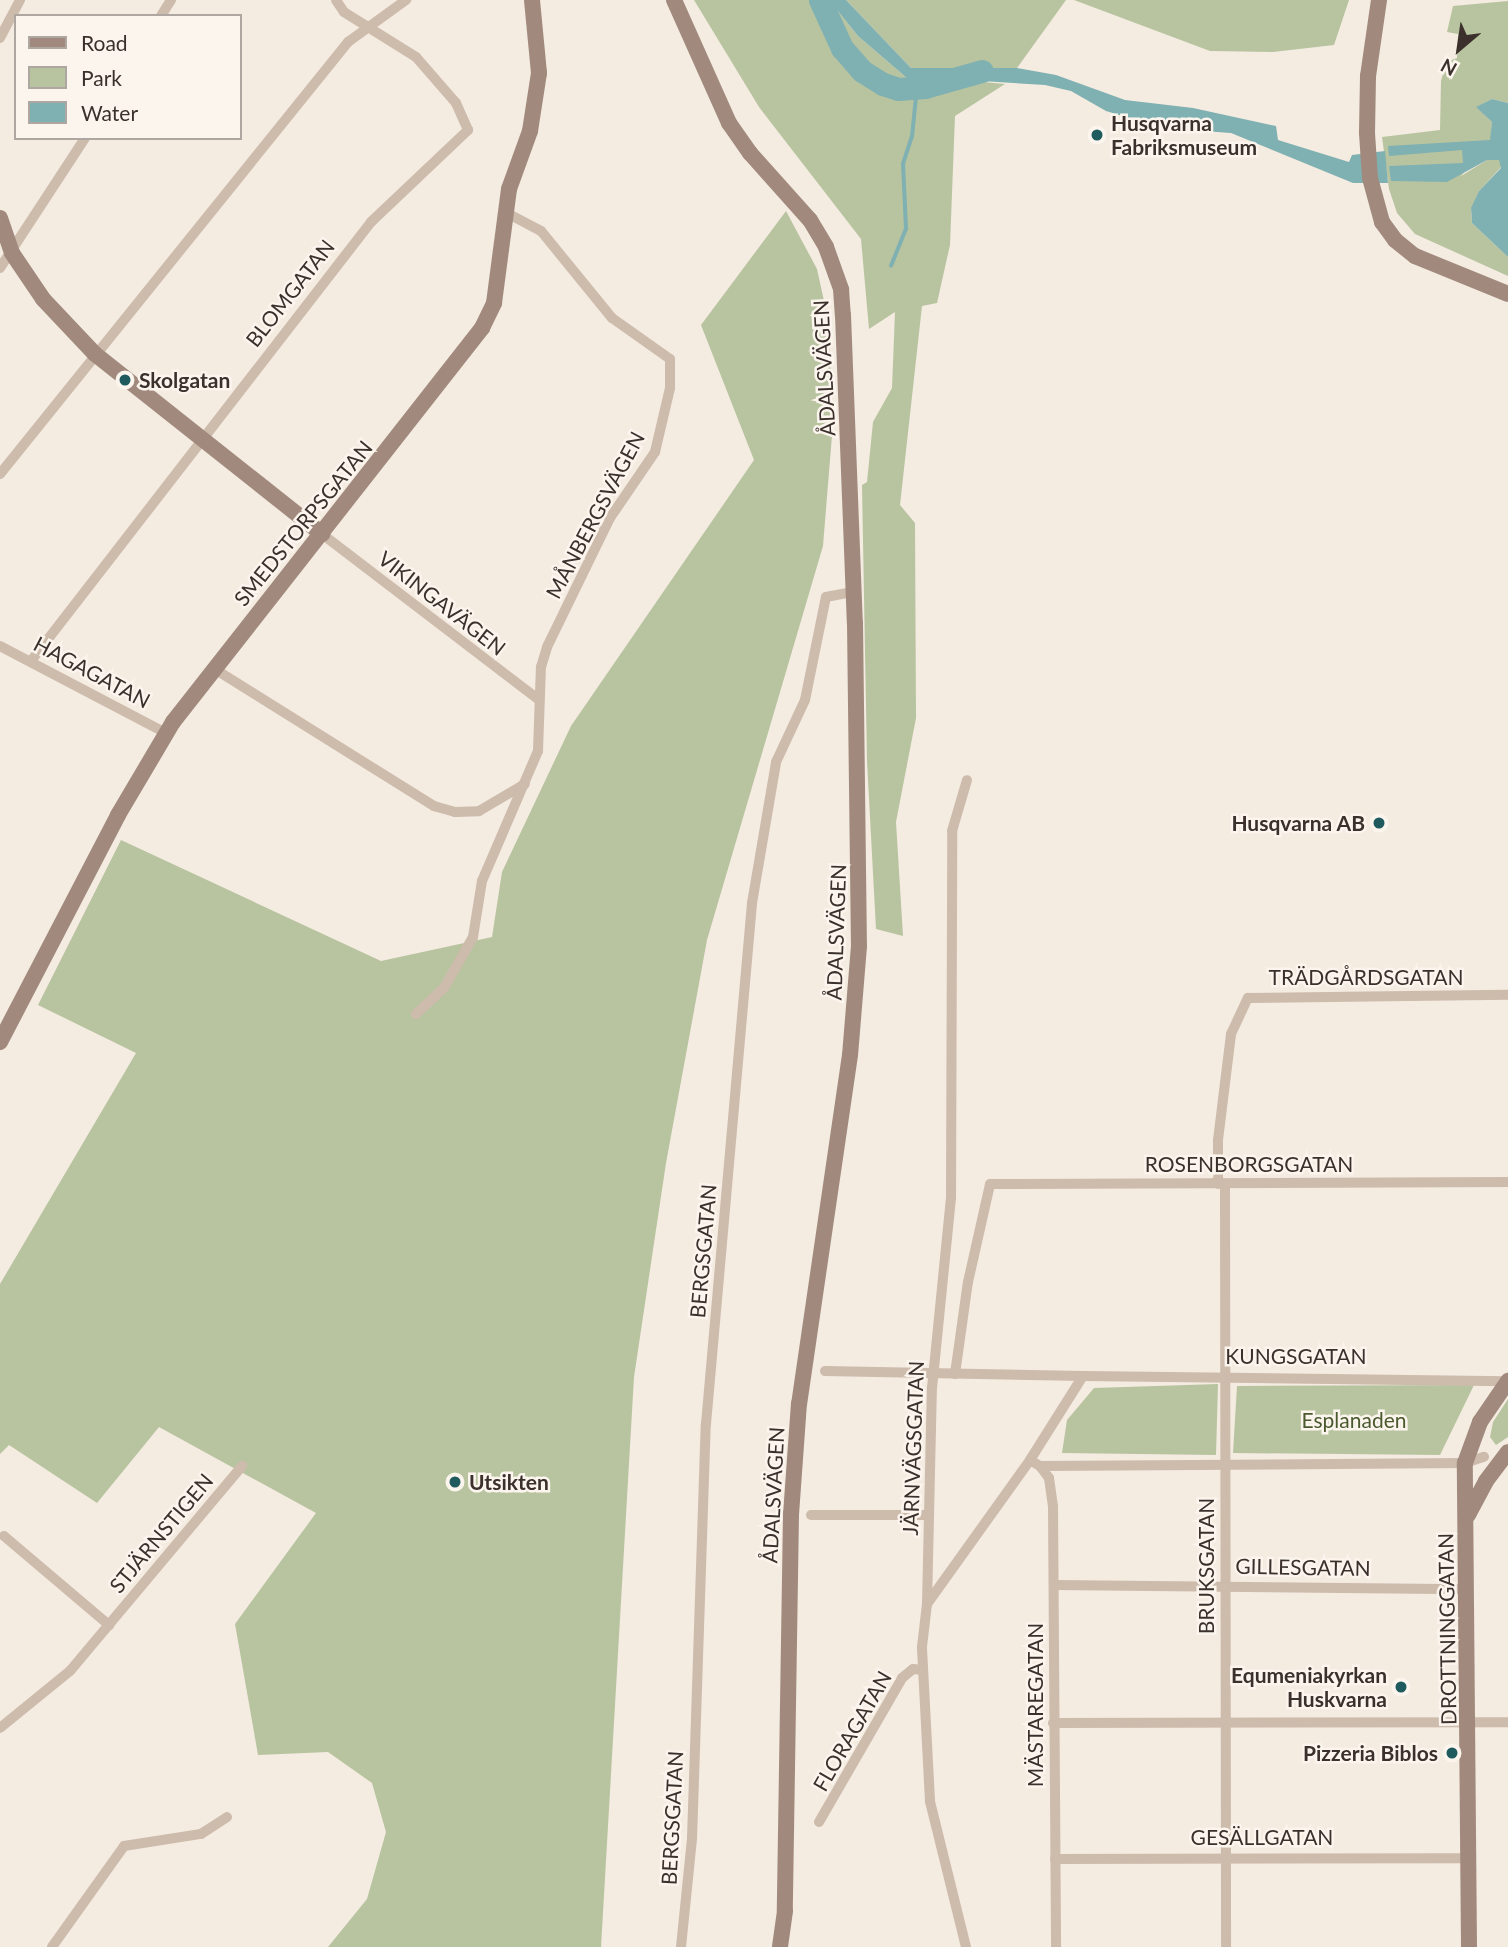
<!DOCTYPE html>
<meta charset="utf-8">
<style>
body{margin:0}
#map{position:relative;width:1508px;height:1947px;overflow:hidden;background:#f4ebe1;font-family:Lato,sans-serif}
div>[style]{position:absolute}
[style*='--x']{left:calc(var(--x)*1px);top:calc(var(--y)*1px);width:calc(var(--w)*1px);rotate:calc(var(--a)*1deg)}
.green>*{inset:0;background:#b8c4a0}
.water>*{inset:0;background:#7fb0b2}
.stream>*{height:3.5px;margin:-1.75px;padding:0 1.75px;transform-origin:1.75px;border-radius:1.75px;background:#7fb0b2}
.river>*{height:23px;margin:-11.5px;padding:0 11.5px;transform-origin:11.5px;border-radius:11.5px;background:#7fb0b2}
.street>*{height:10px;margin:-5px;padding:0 5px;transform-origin:5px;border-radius:5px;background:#cdbbac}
.secondary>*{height:16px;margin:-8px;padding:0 8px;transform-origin:8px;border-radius:8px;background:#a18a7d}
.dots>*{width:19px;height:19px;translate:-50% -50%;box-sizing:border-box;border:4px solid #fbf5ee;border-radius:50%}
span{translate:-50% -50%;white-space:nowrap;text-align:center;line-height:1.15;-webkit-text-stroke:5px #fbf5ee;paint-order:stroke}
.poi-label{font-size:21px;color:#3b302b;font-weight:700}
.left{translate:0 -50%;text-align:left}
.right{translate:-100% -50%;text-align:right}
.street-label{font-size:21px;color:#3b302b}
.park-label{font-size:21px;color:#4a5a2e}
.legend{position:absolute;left:14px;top:14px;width:228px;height:126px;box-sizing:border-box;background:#fbf5ee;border:2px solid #aea6a0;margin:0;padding:9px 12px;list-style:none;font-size:21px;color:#3b302b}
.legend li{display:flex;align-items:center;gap:14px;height:35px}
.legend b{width:35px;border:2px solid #aea6a0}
.north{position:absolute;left:1424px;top:14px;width:70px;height:70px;-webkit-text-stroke:5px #fbf5ee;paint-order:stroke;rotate:209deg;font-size:19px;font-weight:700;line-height:28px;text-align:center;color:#3b302b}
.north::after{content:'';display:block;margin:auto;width:24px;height:32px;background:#3b302b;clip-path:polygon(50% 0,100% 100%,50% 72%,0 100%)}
</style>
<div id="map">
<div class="green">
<div style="clip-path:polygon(694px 0,829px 0,858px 36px,915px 85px,950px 79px,1005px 84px,955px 116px,950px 245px,937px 303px,922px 306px,900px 505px,915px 523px,916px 718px,896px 822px,903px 936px,876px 929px,867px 761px,862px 485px,867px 482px,873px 422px,892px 388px,895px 312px,869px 329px,861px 239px,759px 107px)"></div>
<div style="clip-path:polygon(846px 0,1066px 0,1017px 68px,911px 68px)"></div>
<div style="clip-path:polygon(1074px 0,1349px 0,1334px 45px,1273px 52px,1210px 51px)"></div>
<div style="clip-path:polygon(1508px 1px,1508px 103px,1492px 99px,1477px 107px,1492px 122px,1491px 140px,1461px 176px,1487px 160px,1499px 160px,1503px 165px,1479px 191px,1471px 210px,1472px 223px,1508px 257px,1508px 276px,1415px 234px,1397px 213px,1389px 189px,1382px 137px,1440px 130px,1441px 81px,1446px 62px,1457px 58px,1458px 34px,1447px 32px,1453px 6px)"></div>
<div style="clip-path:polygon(786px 211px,817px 269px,828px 319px,833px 423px,823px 546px,707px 940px,666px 1163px,634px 1377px,601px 1947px,328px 1947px,367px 1899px,386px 1832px,372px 1783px,328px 1752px,258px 1755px,235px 1624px,316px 1513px,159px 1427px,97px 1503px,9px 1445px,0 1454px,0 1284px,136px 1053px,38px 1005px,121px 840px,381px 961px,492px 937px,502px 872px,571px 726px,754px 460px,701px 325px)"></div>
<div style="clip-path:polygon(1218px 1384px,1216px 1455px,1062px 1453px,1067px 1420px,1094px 1388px)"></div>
<div style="clip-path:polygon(1474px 1385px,1440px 1455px,1233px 1453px,1237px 1386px)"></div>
<div style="clip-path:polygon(1508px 1399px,1508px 1437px,1496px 1445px,1490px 1437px,1493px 1422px)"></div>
</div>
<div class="water">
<div style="clip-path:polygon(829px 0,846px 0,911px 68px,1017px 68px,1056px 75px,1125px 100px,1193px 108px,1276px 126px,1278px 140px,1349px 162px,1352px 155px,1385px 151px,1388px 183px,1353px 183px,1231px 133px,1162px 128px,1106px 111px,1071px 91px,1045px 85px,950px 79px,915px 85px,858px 36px)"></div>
<div style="clip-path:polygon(1492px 99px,1508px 103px,1508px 257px,1472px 223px,1471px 208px,1479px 191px,1501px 168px,1499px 160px,1487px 160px,1447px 182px,1391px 181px,1389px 166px,1463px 163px,1462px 150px,1389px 156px,1388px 146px,1490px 140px,1492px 122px,1476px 107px)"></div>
</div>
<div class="stream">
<div style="--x:891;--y:266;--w:40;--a:-68"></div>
<div style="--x:906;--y:229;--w:65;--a:-92.6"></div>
<div style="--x:903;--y:164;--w:28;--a:-72"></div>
<div style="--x:912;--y:137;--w:50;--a:-84.3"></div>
</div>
<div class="river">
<div style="--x:820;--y:0;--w:53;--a:65.4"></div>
<div style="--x:842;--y:48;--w:30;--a:49"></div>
<div style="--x:862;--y:71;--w:25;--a:32"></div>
<div style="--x:883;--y:84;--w:16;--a:18"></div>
<div style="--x:898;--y:89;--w:27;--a:-4"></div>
<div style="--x:925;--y:87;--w:59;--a:-15.7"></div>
</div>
<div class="street">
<div style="--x:161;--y:16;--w:19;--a:-58"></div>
<div style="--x:0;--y:38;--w:43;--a:-62.2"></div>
<div style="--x:0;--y:268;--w:155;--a:-56.8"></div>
<div style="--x:0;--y:474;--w:555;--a:-51.15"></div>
<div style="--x:348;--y:42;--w:72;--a:-35.9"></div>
<div style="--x:322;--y:534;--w:273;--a:37.4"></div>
<div style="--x:0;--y:646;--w:187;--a:27.7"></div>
<div style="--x:31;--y:661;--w:555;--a:-52.24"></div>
<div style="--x:371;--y:222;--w:134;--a:-43.5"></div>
<div style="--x:468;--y:130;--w:30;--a:-114"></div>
<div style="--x:456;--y:103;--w:61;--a:-131"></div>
<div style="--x:416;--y:57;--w:85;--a:-148"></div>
<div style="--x:344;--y:12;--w:14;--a:-124"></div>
<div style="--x:213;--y:668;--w:261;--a:32"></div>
<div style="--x:434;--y:806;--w:22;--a:16"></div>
<div style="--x:455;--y:812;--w:24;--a:-2"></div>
<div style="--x:479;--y:811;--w:53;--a:-30.4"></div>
<div style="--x:416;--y:1014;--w:38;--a:-43"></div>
<div style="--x:444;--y:988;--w:59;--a:-60.4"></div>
<div style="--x:473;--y:937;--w:57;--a:-80.9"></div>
<div style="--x:482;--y:881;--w:142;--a:-66.7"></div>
<div style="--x:538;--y:751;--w:84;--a:-88"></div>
<div style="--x:541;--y:667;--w:21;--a:-73"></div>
<div style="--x:547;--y:647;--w:144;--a:-64"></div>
<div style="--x:610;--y:518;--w:80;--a:-55.7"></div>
<div style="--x:655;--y:452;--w:66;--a:-76.8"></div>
<div style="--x:670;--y:388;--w:29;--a:-90"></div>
<div style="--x:670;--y:359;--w:71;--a:-144.7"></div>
<div style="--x:612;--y:318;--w:112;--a:-129.2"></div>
<div style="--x:541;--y:231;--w:41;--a:-152.2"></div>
<div style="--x:1218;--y:1184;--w:44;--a:-90"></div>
<div style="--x:1218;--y:1140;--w:107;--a:-83"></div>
<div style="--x:1231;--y:1034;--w:40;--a:-65"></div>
<div style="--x:1248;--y:998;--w:260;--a:-0.7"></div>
<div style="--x:1225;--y:1184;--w:763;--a:89.92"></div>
<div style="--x:825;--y:1371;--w:258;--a:1.1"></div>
<div style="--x:955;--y:1374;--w:93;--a:-82"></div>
<div style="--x:968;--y:1282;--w:100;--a:-77.3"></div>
<div style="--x:990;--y:1184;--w:518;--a:-0.22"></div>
<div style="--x:1030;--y:1460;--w:99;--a:-57.8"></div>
<div style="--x:1083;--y:1376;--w:424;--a:0.7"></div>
<div style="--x:1040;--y:1466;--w:425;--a:-0.4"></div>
<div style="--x:1465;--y:1463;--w:20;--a:-18"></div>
<div style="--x:811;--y:1515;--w:118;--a:0"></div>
<div style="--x:4;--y:1536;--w:138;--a:40.3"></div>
<div style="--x:1054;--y:1585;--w:413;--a:0.6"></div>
<div style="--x:927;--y:1604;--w:177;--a:-54.4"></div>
<div style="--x:1030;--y:1460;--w:12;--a:31"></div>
<div style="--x:1040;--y:1466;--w:15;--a:53"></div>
<div style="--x:1049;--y:1478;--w:29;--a:82"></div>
<div style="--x:1053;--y:1507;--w:440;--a:89.6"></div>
<div style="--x:1053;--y:1723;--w:455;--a:-0.1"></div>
<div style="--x:0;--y:1728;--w:90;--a:-39.2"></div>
<div style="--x:70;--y:1671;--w:268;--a:-50"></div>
<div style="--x:819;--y:1822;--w:166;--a:-60"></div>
<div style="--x:902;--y:1678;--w:14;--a:-39"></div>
<div style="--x:913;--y:1669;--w:10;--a:6"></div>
<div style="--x:1055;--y:1859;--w:414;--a:-0.1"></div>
<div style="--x:52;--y:1947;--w:124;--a:-54.5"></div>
<div style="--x:124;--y:1846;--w:78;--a:-8.9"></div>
<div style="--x:201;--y:1834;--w:31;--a:-33"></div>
<div style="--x:681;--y:1947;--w:109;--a:-84.2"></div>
<div style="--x:692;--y:1839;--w:415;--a:-88.1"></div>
<div style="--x:706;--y:1424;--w:523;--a:-84.95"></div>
<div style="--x:752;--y:903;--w:143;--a:-80.3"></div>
<div style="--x:776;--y:762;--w:68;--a:-64.9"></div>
<div style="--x:805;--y:700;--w:105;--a:-78.5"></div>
<div style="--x:826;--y:597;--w:26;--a:-11"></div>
<div style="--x:966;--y:1947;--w:150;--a:-103.9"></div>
<div style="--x:930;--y:1801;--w:154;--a:-93"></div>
<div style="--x:922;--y:1647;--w:43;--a:-83.4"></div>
<div style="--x:927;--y:1604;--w:216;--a:-88.7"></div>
<div style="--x:932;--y:1388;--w:191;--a:-84.3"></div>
<div style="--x:951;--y:1198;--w:367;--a:-89.8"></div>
<div style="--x:952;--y:831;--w:53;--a:-73.6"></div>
</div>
<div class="secondary">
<div style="--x:674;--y:0;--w:135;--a:65.9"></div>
<div style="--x:729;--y:123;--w:37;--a:55"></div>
<div style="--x:750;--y:153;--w:90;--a:48.2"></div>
<div style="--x:810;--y:220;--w:31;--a:59"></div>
<div style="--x:826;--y:247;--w:45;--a:70.3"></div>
<div style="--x:841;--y:289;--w:26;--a:86"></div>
<div style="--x:843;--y:315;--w:308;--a:87.8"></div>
<div style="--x:855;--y:623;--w:323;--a:89.3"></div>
<div style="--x:859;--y:946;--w:109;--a:94.7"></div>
<div style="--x:850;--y:1055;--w:352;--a:98.3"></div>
<div style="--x:799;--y:1403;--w:111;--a:94.1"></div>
<div style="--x:791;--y:1514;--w:397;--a:90.9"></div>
<div style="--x:785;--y:1911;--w:36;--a:98"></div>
<div style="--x:1379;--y:0;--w:77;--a:98.2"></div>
<div style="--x:1368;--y:76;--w:57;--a:91"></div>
<div style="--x:1367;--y:133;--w:45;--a:86.2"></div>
<div style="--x:1370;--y:178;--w:46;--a:74.7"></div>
<div style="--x:1382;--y:222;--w:22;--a:54"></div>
<div style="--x:1395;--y:240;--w:26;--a:39"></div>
<div style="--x:1415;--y:256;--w:100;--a:22.2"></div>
<div style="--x:0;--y:218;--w:37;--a:71"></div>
<div style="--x:12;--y:253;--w:55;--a:56"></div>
<div style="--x:43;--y:299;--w:76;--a:46.6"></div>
<div style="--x:95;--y:354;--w:290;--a:38.4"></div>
<div style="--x:0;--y:1042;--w:256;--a:-62.5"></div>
<div style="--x:118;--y:815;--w:108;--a:-59.4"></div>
<div style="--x:173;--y:722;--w:501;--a:-51.89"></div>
<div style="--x:482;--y:328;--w:28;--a:-64"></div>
<div style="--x:494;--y:303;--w:115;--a:-82.5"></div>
<div style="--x:509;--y:189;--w:62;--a:-70.1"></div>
<div style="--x:530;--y:131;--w:59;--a:-81.2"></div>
<div style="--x:539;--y:73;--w:73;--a:-95.5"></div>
<div style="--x:1468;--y:1515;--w:38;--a:-62"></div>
<div style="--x:1486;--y:1481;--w:36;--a:-53"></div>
<div style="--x:1469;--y:1947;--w:484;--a:-90.5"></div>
<div style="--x:1465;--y:1463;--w:44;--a:-69.9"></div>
<div style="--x:1480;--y:1422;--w:50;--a:-55.7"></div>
</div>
<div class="dots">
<div style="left:1097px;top:135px;background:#1f5a5e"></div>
<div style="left:125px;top:380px;background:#1f5a5e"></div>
<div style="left:1379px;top:823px;background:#1f5a5e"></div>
<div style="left:455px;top:1482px;background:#1f5a5e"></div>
<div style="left:1401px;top:1687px;background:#1f5a5e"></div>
<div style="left:1452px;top:1753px;background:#1f5a5e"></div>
</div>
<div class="poi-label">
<span class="left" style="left:1111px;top:135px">Husqvarna<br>Fabriksmuseum</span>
<span class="left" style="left:139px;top:380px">Skolgatan</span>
<span class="right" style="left:1365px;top:823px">Husqvarna AB</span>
<span class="left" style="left:469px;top:1482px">Utsikten</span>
<span class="right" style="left:1387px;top:1687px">Equmeniakyrkan<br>Huskvarna</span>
<span class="right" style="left:1438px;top:1753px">Pizzeria Biblos</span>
</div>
<div class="street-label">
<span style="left:290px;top:293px;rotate:-52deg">BLOMGATAN</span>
<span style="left:824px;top:368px;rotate:-93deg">ÅDALSVÄGEN</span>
<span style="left:595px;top:515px;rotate:-62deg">MÅNBERGSVÄGEN</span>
<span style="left:303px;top:523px;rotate:-51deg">SMEDSTORPSGATAN</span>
<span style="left:442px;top:603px;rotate:38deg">VIKINGAVÄGEN</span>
<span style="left:92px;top:672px;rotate:28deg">HAGAGATAN</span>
<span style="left:836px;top:932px;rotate:-88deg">ÅDALSVÄGEN</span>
<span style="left:1366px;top:977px">TRÄDGÅRDSGATAN</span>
<span style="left:1249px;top:1164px">ROSENBORGSGATAN</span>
<span style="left:703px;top:1251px;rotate:-85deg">BERGSGATAN</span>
<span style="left:1296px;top:1356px">KUNGSGATAN</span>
<span style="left:913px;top:1448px;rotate:-88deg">JÄRNVÄGSGATAN</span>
<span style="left:773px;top:1495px;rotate:-87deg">ÅDALSVÄGEN</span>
<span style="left:161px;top:1533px;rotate:-50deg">STJÄRNSTIGEN</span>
<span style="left:1206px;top:1566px;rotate:-90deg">BRUKSGATAN</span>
<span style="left:1303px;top:1567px;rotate:1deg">GILLESGATAN</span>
<span style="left:1447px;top:1629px;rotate:-91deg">DROTTNINGGATAN</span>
<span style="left:1035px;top:1705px;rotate:-90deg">MÄSTAREGATAN</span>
<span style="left:852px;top:1731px;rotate:-60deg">FLORAGATAN</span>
<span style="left:672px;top:1818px;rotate:-87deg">BERGSGATAN</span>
<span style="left:1262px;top:1837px">GESÄLLGATAN</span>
</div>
<div class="park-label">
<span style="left:1354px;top:1420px">Esplanaden</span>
</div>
<ul class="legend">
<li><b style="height:9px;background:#a18a7d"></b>Road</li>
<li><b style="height:19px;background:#b8c4a0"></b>Park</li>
<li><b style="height:19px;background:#7fb0b2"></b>Water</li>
</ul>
<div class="north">N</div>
</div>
